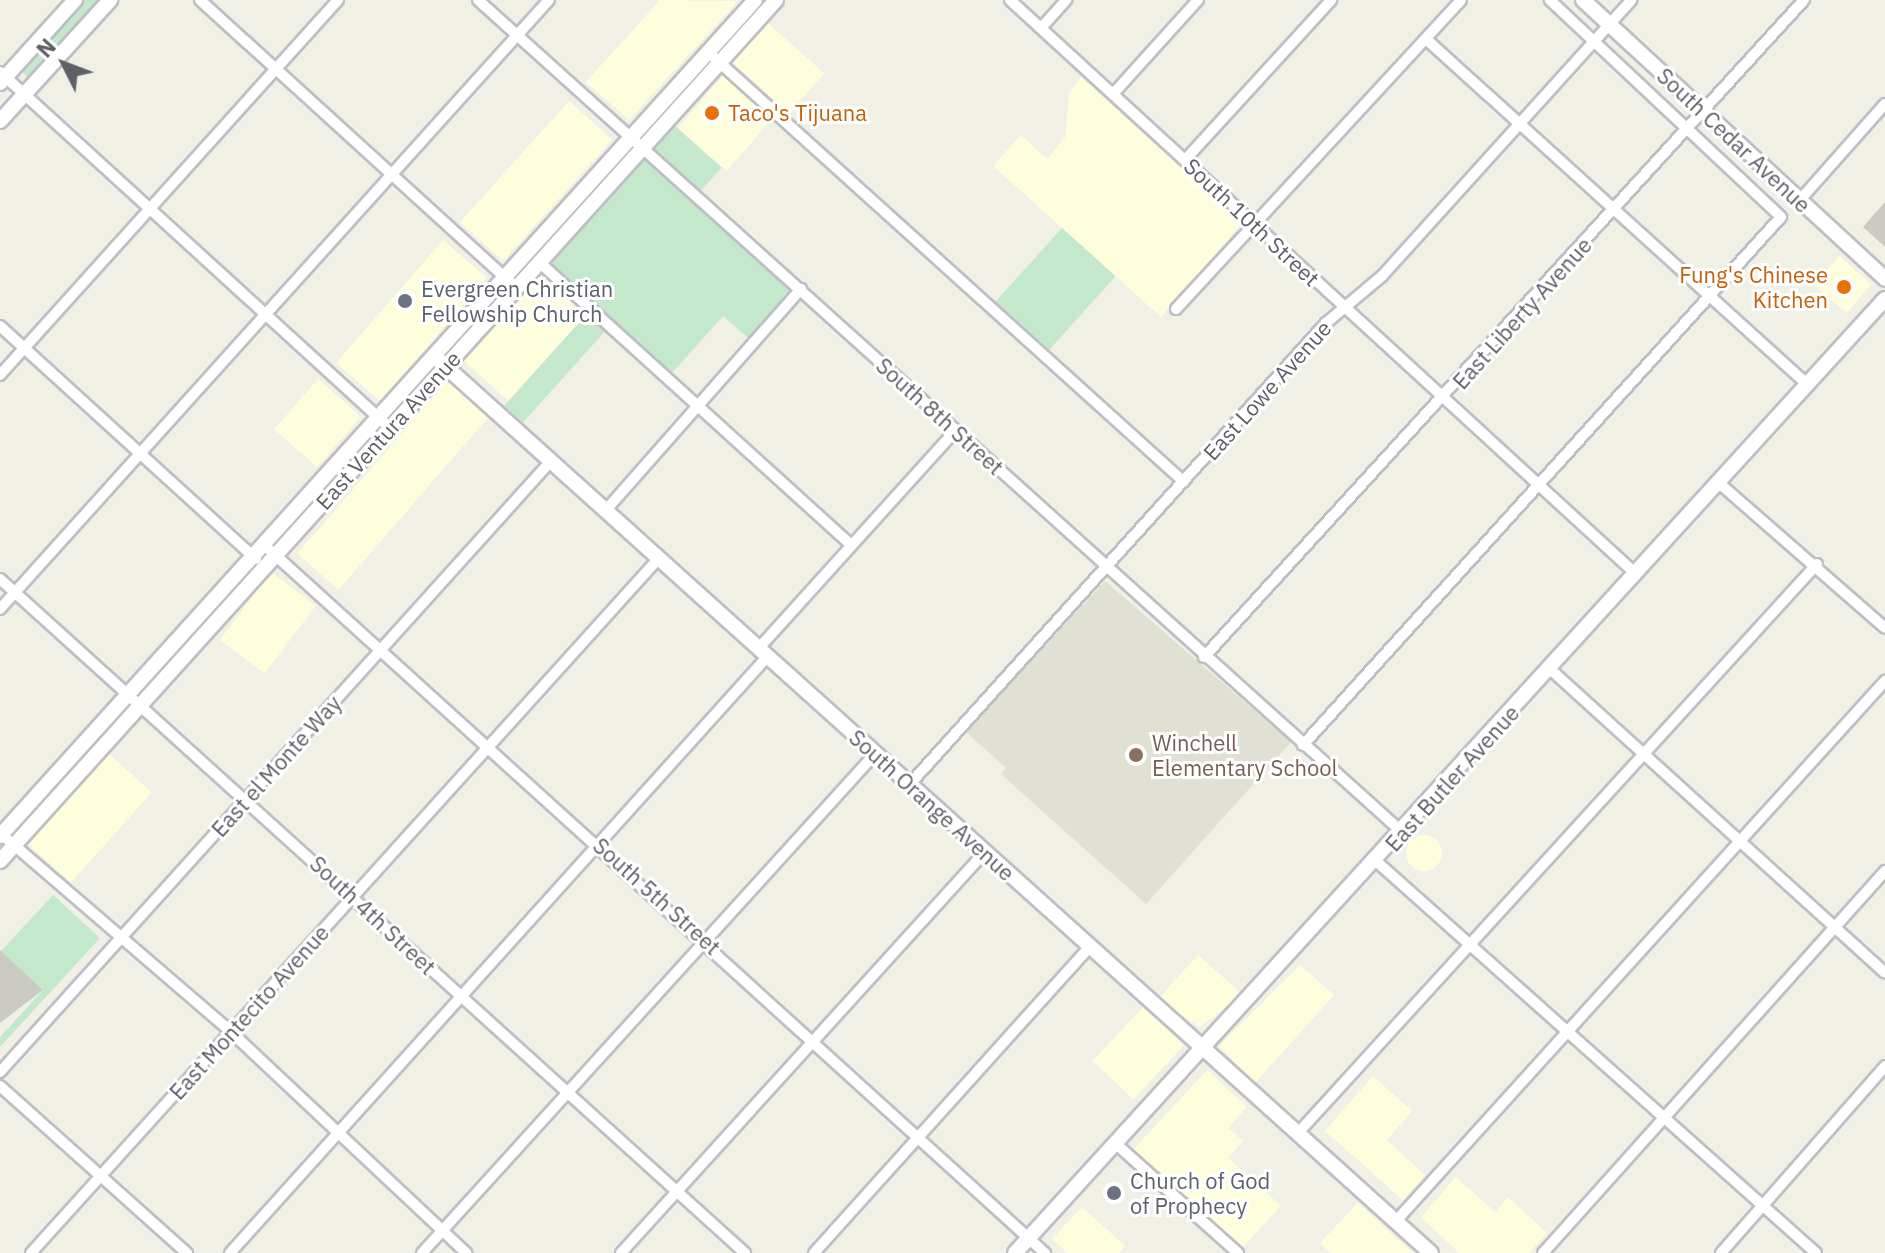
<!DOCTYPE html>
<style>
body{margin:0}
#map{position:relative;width:1885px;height:1253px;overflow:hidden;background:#f0f0e6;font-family:"IBM Plex Sans",sans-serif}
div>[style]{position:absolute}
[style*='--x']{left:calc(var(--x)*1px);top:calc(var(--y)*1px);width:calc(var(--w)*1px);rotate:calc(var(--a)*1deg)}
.commercial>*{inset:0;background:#fefedd;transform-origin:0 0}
.round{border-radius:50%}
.education>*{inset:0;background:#e0e0d4}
.green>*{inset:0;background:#c3e8cc;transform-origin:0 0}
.building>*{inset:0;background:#cbcbc3}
.roads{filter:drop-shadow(2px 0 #bebec5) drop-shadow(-2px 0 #bebec5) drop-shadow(0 2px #bebec5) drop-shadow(0 -2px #bebec5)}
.street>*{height:10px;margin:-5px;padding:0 5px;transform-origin:5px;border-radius:5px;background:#fff}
.secondary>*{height:14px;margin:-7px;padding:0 7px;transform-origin:7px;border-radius:7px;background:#fff}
.dots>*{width:22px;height:22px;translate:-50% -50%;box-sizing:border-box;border:4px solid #fff;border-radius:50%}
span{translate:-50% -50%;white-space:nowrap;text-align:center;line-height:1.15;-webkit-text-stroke:6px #fff;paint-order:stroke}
.food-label{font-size:22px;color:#c56008}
.left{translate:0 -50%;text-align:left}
.right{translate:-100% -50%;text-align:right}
.street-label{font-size:22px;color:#5e6067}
.worship-label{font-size:22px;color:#5b616d}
.education-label{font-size:22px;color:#785e54}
.north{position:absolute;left:24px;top:24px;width:80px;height:80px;-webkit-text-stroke:6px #fff;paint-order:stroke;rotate:312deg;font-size:22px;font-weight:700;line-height:32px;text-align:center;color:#5e6067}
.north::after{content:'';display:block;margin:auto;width:28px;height:36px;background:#5e6067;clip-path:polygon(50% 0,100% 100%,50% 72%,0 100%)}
</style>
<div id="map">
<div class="commercial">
<div style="clip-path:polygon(660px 0,738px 1px,629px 120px,586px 82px)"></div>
<div style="left:767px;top:22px;width:77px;height:53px;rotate:42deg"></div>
<div style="left:723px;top:76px;width:65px;height:69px;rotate:41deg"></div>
<div style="clip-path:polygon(1081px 77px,1242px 223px,1161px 317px,993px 166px,1021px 135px,1047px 159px,1065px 138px,1069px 93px)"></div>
<div style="left:569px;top:101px;width:58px;height:163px;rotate:42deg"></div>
<div style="left:443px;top:240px;width:58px;height:163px;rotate:41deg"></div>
<div style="left:1839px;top:256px;width:43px;height:38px;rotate:41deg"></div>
<div style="left:542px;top:275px;width:59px;height:116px;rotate:42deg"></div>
<div style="left:318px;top:379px;width:57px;height:67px;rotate:41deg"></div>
<div style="left:448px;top:380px;width:55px;height:230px;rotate:41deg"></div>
<div style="left:271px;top:572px;width:56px;height:85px;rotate:37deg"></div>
<div style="left:108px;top:753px;width:59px;height:121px;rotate:42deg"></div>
<div class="round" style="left:1406px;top:835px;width:36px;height:36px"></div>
<div style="clip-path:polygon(1198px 955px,1242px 994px,1200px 1027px,1157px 1000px)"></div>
<div style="clip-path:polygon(1300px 965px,1334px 995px,1255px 1083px,1219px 1046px)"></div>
<div style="left:1143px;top:1007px;width:56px;height:74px;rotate:43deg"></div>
<div style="clip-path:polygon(1207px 1070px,1247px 1107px,1228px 1128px,1243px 1141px,1228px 1158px,1281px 1206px,1243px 1247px,1134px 1149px)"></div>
<div style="clip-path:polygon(1373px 1076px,1412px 1111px,1387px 1140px,1425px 1175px,1403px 1200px,1325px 1131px)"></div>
<div style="clip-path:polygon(1456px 1177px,1495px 1212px,1508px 1197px,1547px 1233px,1529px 1253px,1459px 1253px,1421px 1217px)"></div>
<div style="clip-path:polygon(1358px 1203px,1396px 1238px,1413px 1253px,1331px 1253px,1320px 1243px)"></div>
<div style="clip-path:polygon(1082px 1207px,1125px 1246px,1119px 1253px,1067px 1253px,1052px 1239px)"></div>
</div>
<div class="education">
<div style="clip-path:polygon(1105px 581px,1291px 742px,1146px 904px,1001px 774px,1006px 768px,966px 732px)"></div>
</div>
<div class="green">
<div style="clip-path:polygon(81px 0,104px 0,30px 79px,20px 70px)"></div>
<div style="left:674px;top:125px;width:64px;height:32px;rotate:42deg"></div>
<div style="clip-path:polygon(645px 160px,789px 290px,749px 339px,723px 316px,672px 373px,551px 264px)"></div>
<div style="left:1062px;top:228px;width:72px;height:99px;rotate:42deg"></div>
<div style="left:586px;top:315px;width:25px;height:122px;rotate:42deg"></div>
<div style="clip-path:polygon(53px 895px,100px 938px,0 1047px,0 1037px,43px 990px,1px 951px)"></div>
</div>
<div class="building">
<div style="clip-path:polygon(1885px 202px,1885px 247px,1863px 227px)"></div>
<div style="clip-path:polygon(0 950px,43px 990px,0 1023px)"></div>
</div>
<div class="roads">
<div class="street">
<div style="--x:200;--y:0;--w:428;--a:42.3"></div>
<div style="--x:478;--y:0;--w:1243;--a:42"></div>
<div style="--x:1010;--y:0;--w:849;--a:42.52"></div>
<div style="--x:1041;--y:28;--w:38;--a:-48"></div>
<div style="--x:1426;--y:39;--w:515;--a:42.17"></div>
<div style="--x:708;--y:52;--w:641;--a:42.09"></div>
<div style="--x:0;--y:72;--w:528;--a:42.39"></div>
<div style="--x:1113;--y:94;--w:127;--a:-47.9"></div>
<div style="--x:1185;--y:160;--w:217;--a:-47.6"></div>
<div style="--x:1800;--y:200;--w:128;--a:-48.5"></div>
<div style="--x:539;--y:262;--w:421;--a:42.2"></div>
<div style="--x:1176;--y:309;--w:420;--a:-47.3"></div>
<div style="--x:0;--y:326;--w:346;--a:42.3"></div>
<div style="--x:0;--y:375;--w:505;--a:-47.97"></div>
<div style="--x:1719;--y:483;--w:220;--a:41.1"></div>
<div style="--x:606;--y:510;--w:295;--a:-48.6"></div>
<div style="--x:263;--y:544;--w:1056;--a:42.2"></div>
<div style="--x:0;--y:579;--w:1005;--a:42.14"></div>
<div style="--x:0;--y:609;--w:820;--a:-47.97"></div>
<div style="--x:759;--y:648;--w:292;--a:-47.9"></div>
<div style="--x:1204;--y:657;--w:890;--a:-47.6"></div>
<div style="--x:1550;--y:669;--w:452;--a:42.2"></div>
<div style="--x:1303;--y:745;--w:712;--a:-47.85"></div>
<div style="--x:1781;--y:217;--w:317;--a:-136.8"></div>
<div style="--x:909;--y:785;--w:622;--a:-47.93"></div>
<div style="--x:1326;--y:323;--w:73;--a:-40"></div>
<div style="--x:1382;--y:276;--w:372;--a:-47.9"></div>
<div style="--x:0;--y:833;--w:305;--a:40.7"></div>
<div style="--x:231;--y:1032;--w:323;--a:43.2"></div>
<div style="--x:1376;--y:861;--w:589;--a:41.7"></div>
<div style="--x:0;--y:1072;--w:823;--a:-47.96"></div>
<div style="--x:0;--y:1086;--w:251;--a:41.8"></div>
<div style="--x:1298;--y:1133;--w:770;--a:-47.63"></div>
<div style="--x:1115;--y:1143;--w:165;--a:41.8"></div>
<div style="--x:1396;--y:1221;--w:729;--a:-47.84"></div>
<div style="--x:31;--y:1253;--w:937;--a:-47.9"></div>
<div style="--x:230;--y:1253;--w:804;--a:-47.98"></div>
<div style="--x:422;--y:1253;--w:674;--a:-47.77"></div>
<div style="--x:621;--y:1253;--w:540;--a:-47.78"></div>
<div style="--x:814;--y:1253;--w:412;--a:-48"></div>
<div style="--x:1543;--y:1253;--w:513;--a:-48.16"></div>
<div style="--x:1721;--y:1253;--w:249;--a:-48.7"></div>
</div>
<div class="secondary">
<div style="--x:1583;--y:0;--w:411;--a:42.7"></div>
<div style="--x:0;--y:83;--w:112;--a:-47.9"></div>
<div style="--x:0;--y:121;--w:164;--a:-47.7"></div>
<div style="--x:434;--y:356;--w:1341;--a:41.98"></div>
<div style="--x:0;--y:836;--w:1126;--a:-47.91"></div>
<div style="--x:0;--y:861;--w:1159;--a:-47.97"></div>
<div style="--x:1015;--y:1253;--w:1291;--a:-47.64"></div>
</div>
</div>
<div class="dots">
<div style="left:712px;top:113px;background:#e8710a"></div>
<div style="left:1844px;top:287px;background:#e8710a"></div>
<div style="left:405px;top:301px;background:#6b7280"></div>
<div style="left:1136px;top:755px;background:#8d6e63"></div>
<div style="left:1114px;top:1193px;background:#6b7280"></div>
</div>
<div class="food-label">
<span class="left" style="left:728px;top:113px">Taco's Tijuana</span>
<span class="right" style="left:1828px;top:287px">Fung's Chinese<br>Kitchen</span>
</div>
<div class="street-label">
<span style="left:1734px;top:140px;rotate:43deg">South Cedar Avenue</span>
<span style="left:1252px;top:222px;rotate:43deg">South 10th Street</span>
<span style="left:1522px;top:313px;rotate:-48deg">East Liberty Avenue</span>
<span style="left:1267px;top:390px;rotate:-48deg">East Lowe Avenue</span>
<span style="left:940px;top:416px;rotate:42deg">South 8th Street</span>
<span style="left:388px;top:430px;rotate:-48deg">East Ventura Avenue</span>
<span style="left:276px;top:766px;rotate:-48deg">East el Monte Way</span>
<span style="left:1452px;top:778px;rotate:-48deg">East Butler Avenue</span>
<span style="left:932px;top:805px;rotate:42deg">South Orange Avenue</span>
<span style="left:657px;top:896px;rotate:42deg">South 5th Street</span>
<span style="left:373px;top:915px;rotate:43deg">South 4th Street</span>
<span style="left:249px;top:1012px;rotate:-48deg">East Montecito Avenue</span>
</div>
<div class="worship-label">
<span class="left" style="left:421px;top:301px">Evergreen Christian<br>Fellowship Church</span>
<span class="left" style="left:1130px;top:1193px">Church of God<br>of Prophecy</span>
</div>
<div class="education-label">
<span class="left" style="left:1152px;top:755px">Winchell<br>Elementary School</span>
</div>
<div class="north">N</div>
</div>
